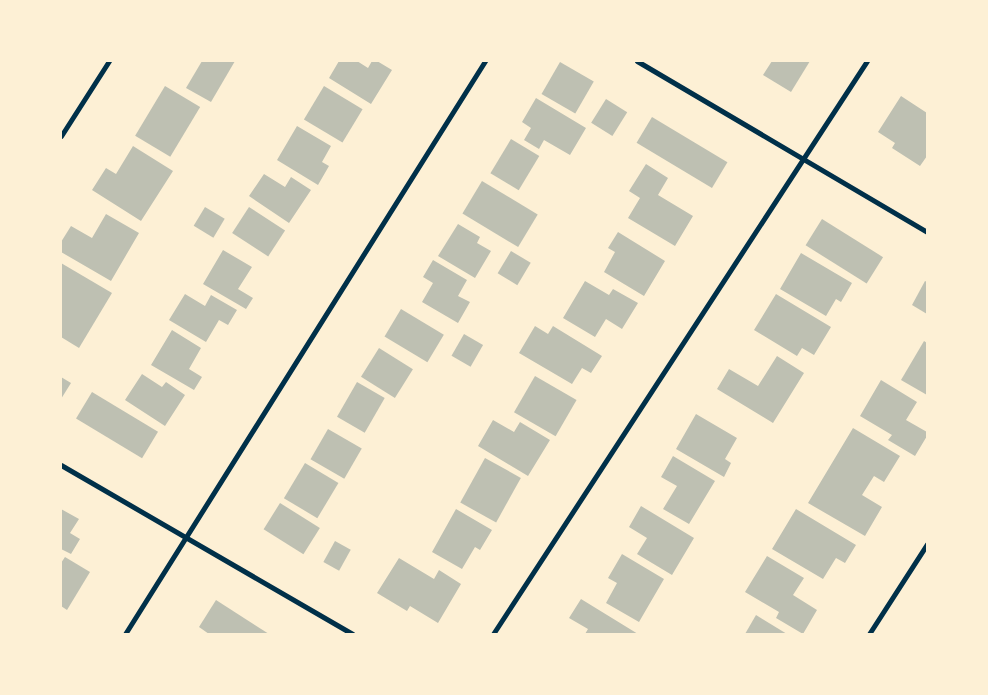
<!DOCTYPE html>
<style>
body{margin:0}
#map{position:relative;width:988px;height:695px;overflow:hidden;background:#fdf0d5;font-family:Overpass,sans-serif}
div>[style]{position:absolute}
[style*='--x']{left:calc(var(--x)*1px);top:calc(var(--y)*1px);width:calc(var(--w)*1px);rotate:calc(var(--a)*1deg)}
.building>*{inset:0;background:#bec0b2;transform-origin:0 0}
.minor>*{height:5px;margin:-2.5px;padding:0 2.5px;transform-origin:2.5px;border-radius:2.5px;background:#003049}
span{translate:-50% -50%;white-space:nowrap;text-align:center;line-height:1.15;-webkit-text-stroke:4px #fdf0d5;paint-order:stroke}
.frame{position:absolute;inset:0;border:62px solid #fdf0d5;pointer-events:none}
</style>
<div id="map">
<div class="building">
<div style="clip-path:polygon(202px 61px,235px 61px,211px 102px,186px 88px)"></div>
<div style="clip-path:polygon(339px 61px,357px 61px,368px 68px,372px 61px,377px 61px,392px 70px,371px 104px,329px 78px)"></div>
<div style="clip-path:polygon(772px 61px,810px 61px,791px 92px,763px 75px)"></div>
<div style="left:560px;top:62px;width:39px;height:37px;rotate:30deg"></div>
<div style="left:165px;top:86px;width:41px;height:58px;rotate:31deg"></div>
<div style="left:324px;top:86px;width:45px;height:39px;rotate:31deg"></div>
<div style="clip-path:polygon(901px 96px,927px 113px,927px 156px,920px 166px,892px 148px,895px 143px,878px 132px)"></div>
<div style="clip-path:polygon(536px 98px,586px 128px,570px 155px,544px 140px,539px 149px,524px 140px,531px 128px,522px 122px)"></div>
<div style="left:606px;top:99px;width:25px;height:28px;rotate:32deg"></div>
<div style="left:652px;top:117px;width:88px;height:30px;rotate:31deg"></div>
<div style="clip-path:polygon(297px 126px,331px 146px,322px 162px,329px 166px,318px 185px,277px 160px)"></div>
<div style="left:511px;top:139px;width:33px;height:40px;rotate:31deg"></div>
<div style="clip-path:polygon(133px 146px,173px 171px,141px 221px,92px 190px,106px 168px,116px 174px)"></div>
<div style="clip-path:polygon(646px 164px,668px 178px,658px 195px,693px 216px,675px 246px,628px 218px,640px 198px,629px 191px)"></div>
<div style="clip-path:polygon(264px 174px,285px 187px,291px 177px,311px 190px,289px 223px,249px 196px)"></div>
<div style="left:482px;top:181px;width:65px;height:38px;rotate:31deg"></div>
<div style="left:205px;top:207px;width:23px;height:22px;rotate:31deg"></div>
<div style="left:249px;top:207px;width:43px;height:31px;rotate:33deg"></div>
<div style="clip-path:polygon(106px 214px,139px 233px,111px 281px,61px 252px,61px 242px,71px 226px,92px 238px)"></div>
<div style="left:822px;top:219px;width:72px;height:31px;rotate:32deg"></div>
<div style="clip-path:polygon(458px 224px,480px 237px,477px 243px,491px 251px,475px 278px,438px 256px)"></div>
<div style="clip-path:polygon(618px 232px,665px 261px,644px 296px,604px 272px,615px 252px,608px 248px)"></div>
<div style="clip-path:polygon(223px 250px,252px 267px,238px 289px,253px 298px,246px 309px,203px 284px)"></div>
<div style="left:511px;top:251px;width:23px;height:26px;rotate:31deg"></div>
<div style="clip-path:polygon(801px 253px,852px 283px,841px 302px,836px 299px,826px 316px,780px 289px)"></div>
<div style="clip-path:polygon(433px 260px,467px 280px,458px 296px,470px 302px,458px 323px,422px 302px,433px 283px,423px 277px)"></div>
<div style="clip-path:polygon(61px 263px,112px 293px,79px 348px,61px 337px)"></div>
<div style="clip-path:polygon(585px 281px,609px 295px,613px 289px,638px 303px,622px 329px,606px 319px,595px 337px,563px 318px)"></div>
<div style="clip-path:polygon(925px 281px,927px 282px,927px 314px,912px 305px)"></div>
<div style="clip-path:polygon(185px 294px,205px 306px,211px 295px,237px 310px,228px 325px,219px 320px,206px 342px,169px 320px)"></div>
<div style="clip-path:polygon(776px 294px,831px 327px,814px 355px,802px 348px,797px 356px,754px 330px)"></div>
<div style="left:401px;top:309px;width:50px;height:32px;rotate:31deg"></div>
<div style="clip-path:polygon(535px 326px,548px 334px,553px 326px,602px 356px,591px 373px,582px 368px,572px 384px,519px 353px)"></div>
<div style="clip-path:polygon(172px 330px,201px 348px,189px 369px,202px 377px,194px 390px,151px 365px)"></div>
<div style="left:464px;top:334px;width:22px;height:25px;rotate:30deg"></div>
<div style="clip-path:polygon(924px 341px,927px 343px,927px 395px,901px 380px)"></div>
<div style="left:379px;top:348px;width:40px;height:34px;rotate:32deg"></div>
<div style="clip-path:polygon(777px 356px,804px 373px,773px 423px,717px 389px,729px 369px,758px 386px)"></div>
<div style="clip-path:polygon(142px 374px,162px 387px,166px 382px,185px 395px,165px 426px,125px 400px)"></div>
<div style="left:535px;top:376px;width:48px;height:42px;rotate:30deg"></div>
<div style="clip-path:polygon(61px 377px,71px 383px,61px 399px)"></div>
<div style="clip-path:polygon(881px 380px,917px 402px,906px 420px,927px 432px,927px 436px,915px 456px,888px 440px,892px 435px,860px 416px)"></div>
<div style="left:357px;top:382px;width:32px;height:40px;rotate:30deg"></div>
<div style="left:92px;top:392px;width:77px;height:31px;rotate:31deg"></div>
<div style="clip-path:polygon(696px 414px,737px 438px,725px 459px,731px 463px,724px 477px,676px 449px)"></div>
<div style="clip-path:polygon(493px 420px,514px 432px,520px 422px,550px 440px,528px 476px,478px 446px)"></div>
<div style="clip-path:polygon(853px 428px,900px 456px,884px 482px,874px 476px,862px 495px,882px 507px,865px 536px,808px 503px)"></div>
<div style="left:328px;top:429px;width:39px;height:35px;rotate:30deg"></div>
<div style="clip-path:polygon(673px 456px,715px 481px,689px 524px,663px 509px,677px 486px,661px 477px)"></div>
<div style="left:485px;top:458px;width:41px;height:51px;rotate:29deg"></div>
<div style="left:305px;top:463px;width:39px;height:41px;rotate:31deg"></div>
<div style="left:280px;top:503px;width:47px;height:31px;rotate:32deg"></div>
<div style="clip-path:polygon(641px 506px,694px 538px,672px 575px,637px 554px,647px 538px,629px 527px)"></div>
<div style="clip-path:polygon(61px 509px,79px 519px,70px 533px,80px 539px,71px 554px,61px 549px)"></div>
<div style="clip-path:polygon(456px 509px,492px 530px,480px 550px,475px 547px,462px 569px,432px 552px)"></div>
<div style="clip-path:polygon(796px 509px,856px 545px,845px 563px,836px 558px,823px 579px,772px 549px)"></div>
<div style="left:335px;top:541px;width:18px;height:24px;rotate:29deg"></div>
<div style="clip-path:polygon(622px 554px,664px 579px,639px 622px,606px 603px,617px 583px,608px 578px)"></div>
<div style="clip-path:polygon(767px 556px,804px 578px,793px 595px,817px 610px,803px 634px,776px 618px,779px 612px,745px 592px)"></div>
<div style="clip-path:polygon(65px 557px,90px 572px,67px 610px,61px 606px,61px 563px)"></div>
<div style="clip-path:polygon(399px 558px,434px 579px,439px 570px,461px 584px,438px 623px,410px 606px,407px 611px,377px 593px)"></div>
<div style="clip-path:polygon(581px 599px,638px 634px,585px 634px,588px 629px,569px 618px)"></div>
<div style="clip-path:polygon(216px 600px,269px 634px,209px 634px,199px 627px)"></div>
<div style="clip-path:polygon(756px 615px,787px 634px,745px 634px)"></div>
</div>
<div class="minor">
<div style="--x:637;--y:61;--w:337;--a:30.5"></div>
<div style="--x:61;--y:136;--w:89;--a:-57.4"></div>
<div style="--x:61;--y:465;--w:337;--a:30.1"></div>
<div style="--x:125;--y:634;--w:677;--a:-57.86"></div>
<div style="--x:493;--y:634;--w:684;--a:-56.87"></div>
<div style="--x:869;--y:634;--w:107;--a:-57.2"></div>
</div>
<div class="frame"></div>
</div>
